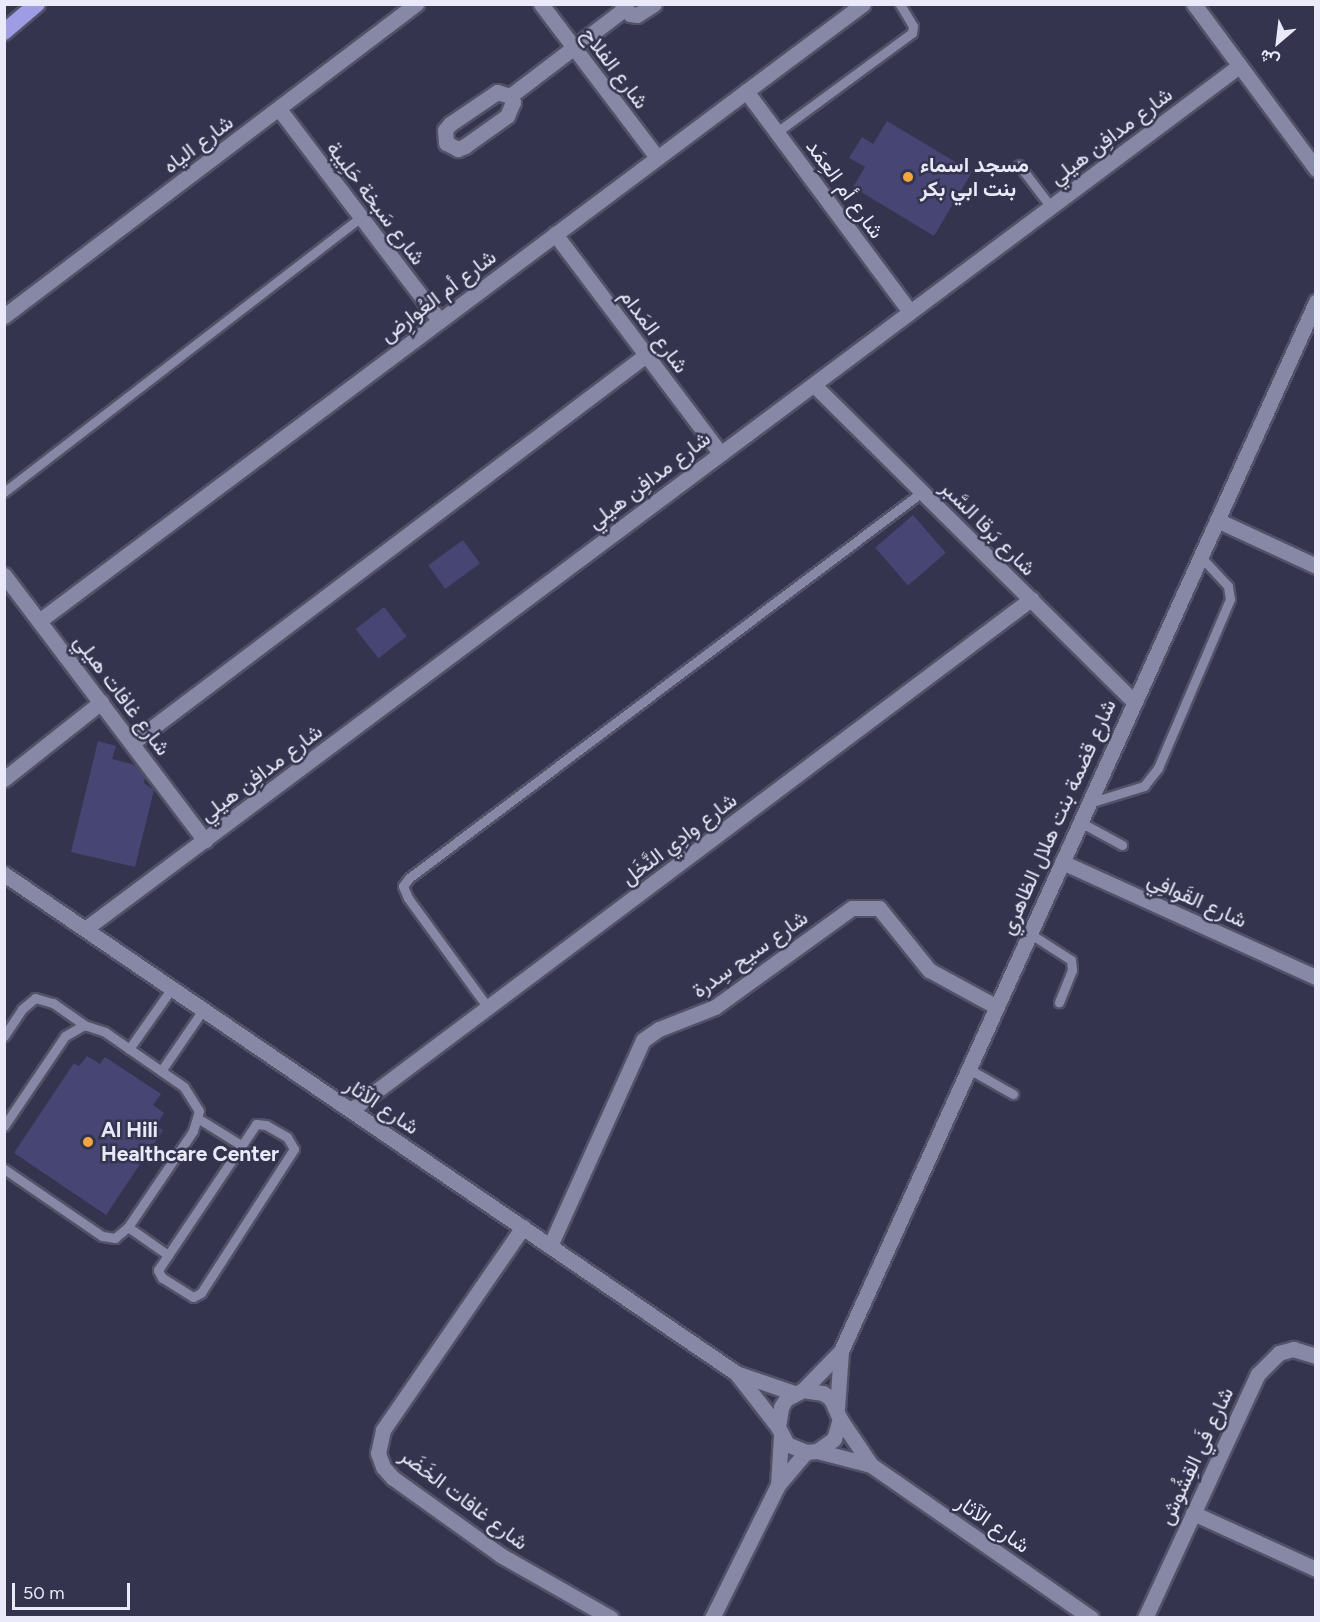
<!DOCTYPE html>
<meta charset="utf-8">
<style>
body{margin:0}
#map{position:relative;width:1320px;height:1622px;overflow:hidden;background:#34344e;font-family:Figtree,Vazirmatn,sans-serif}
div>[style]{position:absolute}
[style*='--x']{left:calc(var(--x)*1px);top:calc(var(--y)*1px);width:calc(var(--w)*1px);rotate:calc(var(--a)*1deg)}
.building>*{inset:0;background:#474573;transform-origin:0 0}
.roads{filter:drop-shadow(2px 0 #515167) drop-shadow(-2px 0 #515167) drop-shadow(0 2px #515167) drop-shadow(0 -2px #515167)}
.service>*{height:9px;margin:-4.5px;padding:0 4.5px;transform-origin:4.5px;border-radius:4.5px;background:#8787a6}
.minor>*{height:15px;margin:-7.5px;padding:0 7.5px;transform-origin:7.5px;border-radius:7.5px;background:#8787a6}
.tertiary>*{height:15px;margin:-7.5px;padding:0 7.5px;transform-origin:7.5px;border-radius:7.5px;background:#8787a6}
.trunk>*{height:16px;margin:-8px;padding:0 8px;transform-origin:8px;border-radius:8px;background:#9e9ce4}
.dots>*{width:16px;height:16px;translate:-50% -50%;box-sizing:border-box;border:3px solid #34344e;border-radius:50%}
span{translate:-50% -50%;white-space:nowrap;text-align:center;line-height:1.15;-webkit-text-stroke:5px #34344e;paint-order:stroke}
.street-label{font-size:21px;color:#e9e9fa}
.poi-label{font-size:21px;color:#e9e9fa;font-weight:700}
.left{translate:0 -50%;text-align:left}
.frame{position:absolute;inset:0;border:6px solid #e9e9fa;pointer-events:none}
.north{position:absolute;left:1248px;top:12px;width:60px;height:60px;-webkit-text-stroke:4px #34344e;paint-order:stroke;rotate:208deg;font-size:16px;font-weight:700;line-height:24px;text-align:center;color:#e9e9fa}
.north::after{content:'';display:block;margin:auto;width:21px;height:27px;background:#e9e9fa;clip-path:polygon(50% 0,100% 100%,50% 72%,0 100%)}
.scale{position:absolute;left:12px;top:1583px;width:118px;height:27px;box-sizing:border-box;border:3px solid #e9e9fa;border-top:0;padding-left:8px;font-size:18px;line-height:21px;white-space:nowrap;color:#e9e9fa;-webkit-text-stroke:4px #34344e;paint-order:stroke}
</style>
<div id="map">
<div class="building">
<div style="clip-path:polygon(887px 121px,972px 172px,934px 236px,853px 187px,865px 167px,849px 158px,862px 137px,873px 144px)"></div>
<div style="left:913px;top:515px;width:50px;height:50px;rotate:49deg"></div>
<div style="left:463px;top:540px;width:29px;height:43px;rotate:54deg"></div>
<div style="left:384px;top:607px;width:37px;height:36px;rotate:52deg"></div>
<div style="clip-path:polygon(98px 741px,116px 746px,112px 759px,135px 765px,145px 778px,144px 783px,154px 790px,135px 867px,71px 852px)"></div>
<div style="clip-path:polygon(87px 1056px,100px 1064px,105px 1057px,161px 1094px,153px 1105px,164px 1113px,156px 1126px,163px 1130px,106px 1215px,14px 1153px,74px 1063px,79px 1066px)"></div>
</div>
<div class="roads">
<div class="service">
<div style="--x:777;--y:132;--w:167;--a:-36.3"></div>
<div style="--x:912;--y:33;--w:7;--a:-82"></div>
<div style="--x:913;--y:26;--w:26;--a:-121"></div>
<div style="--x:1019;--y:165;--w:53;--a:52.7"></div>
<div style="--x:4;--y:492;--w:449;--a:-37.6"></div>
<div style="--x:1089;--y:803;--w:58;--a:-17.2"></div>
<div style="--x:1144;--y:786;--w:23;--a:-52"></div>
<div style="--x:1158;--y:768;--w:184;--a:-66.9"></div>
<div style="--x:1230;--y:599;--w:13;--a:-99"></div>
<div style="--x:1228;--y:586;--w:41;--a:-133"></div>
<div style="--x:1080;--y:822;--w:48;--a:28.7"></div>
<div style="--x:1029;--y:933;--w:50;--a:32.7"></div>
<div style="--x:1071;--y:960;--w:10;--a:84"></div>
<div style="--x:1072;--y:970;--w:35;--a:112"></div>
<div style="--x:489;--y:1009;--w:137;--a:-126.1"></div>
<div style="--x:408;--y:898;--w:13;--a:-113"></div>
<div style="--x:403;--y:886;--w:10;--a:-53"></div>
<div style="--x:409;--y:878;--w:642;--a:-36.96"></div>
<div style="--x:4;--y:1036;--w:32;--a:-56"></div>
<div style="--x:22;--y:1009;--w:17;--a:-40"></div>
<div style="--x:35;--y:998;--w:19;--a:16"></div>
<div style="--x:53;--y:1003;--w:38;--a:35"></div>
<div style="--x:129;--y:1049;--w:75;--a:-54.8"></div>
<div style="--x:967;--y:1068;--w:53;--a:29.5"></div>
<div style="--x:161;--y:1071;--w:74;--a:-55.5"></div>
<div style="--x:199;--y:1119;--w:49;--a:31.8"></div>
<div style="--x:256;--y:1124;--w:10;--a:6"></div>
<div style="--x:266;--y:1125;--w:24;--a:30"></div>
<div style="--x:287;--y:1137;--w:14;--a:60"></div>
<div style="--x:294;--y:1149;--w:171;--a:122.9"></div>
<div style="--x:201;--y:1293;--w:9;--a:153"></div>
<div style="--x:193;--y:1297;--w:36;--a:-148"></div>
<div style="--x:162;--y:1278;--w:9;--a:-117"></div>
<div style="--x:158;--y:1270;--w:176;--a:-56.1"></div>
<div style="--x:4;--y:1126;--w:109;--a:-55.9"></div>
<div style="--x:65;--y:1036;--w:22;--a:-30"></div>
<div style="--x:84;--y:1025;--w:22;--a:18"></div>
<div style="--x:105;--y:1032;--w:96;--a:34.8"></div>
<div style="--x:184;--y:1087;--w:28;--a:58"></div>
<div style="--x:199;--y:1111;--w:21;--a:107"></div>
<div style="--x:193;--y:1131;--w:116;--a:124.1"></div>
<div style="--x:128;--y:1227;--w:17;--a:140"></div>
<div style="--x:115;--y:1238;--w:13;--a:-171"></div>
<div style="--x:102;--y:1236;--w:119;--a:-145.6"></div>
<div style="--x:128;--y:1227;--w:49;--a:35"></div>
</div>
<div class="minor">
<div style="--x:541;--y:4;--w:191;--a:52.9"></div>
<div style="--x:622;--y:4;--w:13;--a:51"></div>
<div style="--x:630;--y:14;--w:7;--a:8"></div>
<div style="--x:637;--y:15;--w:20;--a:-33"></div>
<div style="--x:1194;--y:4;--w:205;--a:53.5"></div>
<div style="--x:746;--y:91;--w:275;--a:53.4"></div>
<div style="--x:497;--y:92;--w:14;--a:17"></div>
<div style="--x:510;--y:96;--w:7;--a:63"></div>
<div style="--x:513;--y:102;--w:15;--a:113"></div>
<div style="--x:507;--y:116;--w:52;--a:144.5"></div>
<div style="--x:465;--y:146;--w:8;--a:157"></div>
<div style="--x:458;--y:149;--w:13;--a:-153"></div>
<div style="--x:446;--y:143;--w:13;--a:-94"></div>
<div style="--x:445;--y:130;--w:8;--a:-50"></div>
<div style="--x:450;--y:124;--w:57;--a:-34.2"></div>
<div style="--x:510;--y:96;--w:143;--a:-37.3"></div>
<div style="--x:279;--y:109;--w:266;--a:52.8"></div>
<div style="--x:555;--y:234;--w:274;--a:53"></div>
<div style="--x:4;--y:316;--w:517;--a:-37.14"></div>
<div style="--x:814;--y:385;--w:449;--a:44.7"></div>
<div style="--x:1217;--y:520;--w:109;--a:24.9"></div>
<div style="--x:4;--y:575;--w:333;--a:52.9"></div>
<div style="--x:39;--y:621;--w:1029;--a:-36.83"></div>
<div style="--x:132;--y:743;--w:644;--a:-37.05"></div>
<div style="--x:4;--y:779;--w:124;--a:-38.4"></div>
<div style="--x:1062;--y:862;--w:279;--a:24.4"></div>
<div style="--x:85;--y:929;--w:1441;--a:-36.79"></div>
<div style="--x:351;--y:1110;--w:851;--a:-36.92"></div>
<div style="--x:523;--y:1227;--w:247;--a:124.6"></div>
<div style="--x:383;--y:1430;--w:24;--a:102"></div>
<div style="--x:378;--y:1453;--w:15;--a:70"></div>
<div style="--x:383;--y:1467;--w:15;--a:48"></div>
<div style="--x:393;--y:1478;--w:134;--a:35.6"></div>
<div style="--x:502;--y:1556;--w:125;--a:29.6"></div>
<div style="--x:550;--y:1246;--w:226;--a:-65.7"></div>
<div style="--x:643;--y:1040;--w:19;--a:-35"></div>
<div style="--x:659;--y:1029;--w:60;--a:-21.4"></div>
<div style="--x:715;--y:1007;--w:169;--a:-35.9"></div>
<div style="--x:852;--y:908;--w:27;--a:0"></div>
<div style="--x:879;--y:908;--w:80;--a:51.1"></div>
<div style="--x:929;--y:970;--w:75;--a:28.6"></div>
<div style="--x:840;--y:1419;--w:55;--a:56"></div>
<div style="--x:817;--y:1451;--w:56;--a:14.5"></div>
<div style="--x:871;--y:1465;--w:268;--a:34.8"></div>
<div style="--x:778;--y:1485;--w:49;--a:-86.5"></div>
<div style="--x:1193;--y:1513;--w:135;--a:24.5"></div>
<div style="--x:712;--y:1618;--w:148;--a:-63.6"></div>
<div style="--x:778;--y:1485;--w:43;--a:-49.7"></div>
<div style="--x:1145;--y:1618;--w:269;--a:-65.2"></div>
<div style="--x:1258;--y:1374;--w:30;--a:-45"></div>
<div style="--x:1279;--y:1353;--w:15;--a:-16"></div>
<div style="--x:1293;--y:1349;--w:24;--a:17"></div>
</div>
<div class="tertiary">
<div style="--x:4;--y:874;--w:886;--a:34.28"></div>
<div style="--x:736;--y:1373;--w:61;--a:19"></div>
<div style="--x:736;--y:1373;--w:68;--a:52.1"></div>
<div style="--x:803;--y:1390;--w:20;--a:9"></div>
<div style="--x:823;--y:1393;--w:10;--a:37"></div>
<div style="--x:831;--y:1399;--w:22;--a:66"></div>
<div style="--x:840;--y:1419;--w:21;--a:107"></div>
<div style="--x:834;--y:1439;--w:21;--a:145"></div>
<div style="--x:817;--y:1451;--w:11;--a:175"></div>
<div style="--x:806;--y:1452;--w:21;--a:-157"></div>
<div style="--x:787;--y:1444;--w:19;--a:-118"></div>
<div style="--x:778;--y:1427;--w:20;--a:-81"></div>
<div style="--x:781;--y:1407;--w:9;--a:-58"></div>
<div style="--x:786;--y:1399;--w:19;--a:-28"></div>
<div style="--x:803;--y:1390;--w:54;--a:-45.7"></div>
<div style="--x:841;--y:1351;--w:1152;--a:-65.64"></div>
<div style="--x:837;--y:1408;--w:57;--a:-86"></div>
</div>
<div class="trunk">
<div style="--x:4;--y:32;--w:43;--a:-40.3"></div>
</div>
</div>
<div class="dots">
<div style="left:908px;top:177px;background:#f2a541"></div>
<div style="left:88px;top:1142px;background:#f2a541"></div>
</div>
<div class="street-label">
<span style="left:615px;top:68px;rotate:53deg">شارع الفلاح</span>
<span style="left:1111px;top:136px;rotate:-37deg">شارع مدافِن هيلي</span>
<span style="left:198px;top:144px;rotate:-37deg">شارع الياه</span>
<span style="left:845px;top:189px;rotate:54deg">شارع أم العِمَد</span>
<span style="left:376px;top:203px;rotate:53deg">شارع سَبخة حَلِيبة</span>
<span style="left:438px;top:296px;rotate:-37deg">شارع أم العُوارِض</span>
<span style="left:654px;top:331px;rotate:53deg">شارع المَدام</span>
<span style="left:649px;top:480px;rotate:-37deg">شارع مدافِن هيلي</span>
<span style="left:988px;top:528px;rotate:45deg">شارع بَرقا السَّبر</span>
<span style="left:122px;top:695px;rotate:53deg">شارع غافات هيلي</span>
<span style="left:261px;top:773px;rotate:-37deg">شارع مدافِن هيلي</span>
<span style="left:1058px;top:817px;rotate:-66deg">شارع قضمة بنت هلال الظاهري</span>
<span style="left:679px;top:839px;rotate:-37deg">شارع وادِي النَّخَل</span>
<span style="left:1197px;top:900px;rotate:24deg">شارع القَوافِي</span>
<span style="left:750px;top:954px;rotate:-35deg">شارع سيح سِدرة</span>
<span style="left:382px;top:1106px;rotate:34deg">شارع الآثار</span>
<span style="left:1196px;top:1456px;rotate:-65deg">شارع فَي القِشُوش</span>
<span style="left:464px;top:1499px;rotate:37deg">شارع غافات الخَضَر</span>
<span style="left:993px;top:1524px;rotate:35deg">شارع الآثار</span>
</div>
<div class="poi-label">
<span class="left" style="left:920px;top:177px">مسجد اسماء<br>بنت ابي بكر</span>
<span class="left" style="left:101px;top:1142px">Al Hili<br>Healthcare Center</span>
</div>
<div class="frame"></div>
<div class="north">ش</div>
<div class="scale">50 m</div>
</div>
